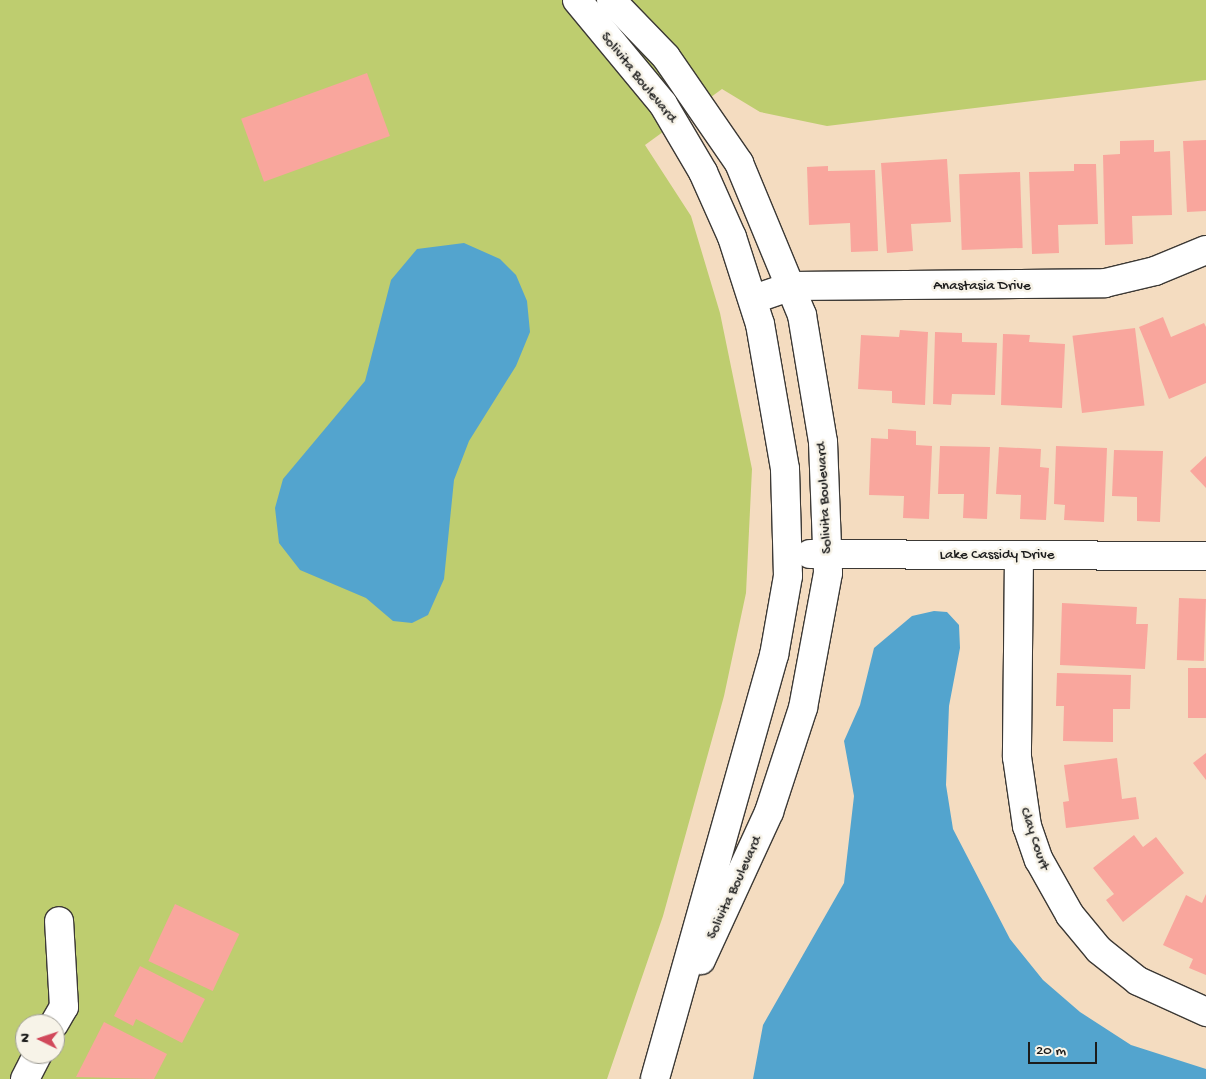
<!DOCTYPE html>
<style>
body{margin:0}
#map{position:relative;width:1206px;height:1079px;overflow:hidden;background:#f4dcc0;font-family:"Gochi Hand",sans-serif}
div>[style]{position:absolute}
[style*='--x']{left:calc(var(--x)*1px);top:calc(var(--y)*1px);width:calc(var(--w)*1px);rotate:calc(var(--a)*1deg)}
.green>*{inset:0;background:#becd6f}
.water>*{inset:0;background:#53a4ce}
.building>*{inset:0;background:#f9a69d;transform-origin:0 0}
.roads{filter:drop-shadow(1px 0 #3c3935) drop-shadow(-1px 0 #3c3935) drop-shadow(0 1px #3c3935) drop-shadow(0 -1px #3c3935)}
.minor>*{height:28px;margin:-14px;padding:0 14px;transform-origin:14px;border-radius:14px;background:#fff}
span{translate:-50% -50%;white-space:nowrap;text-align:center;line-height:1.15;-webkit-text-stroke:5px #f7f3e8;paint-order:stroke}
.street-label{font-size:15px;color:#1c1c1c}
.north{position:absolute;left:15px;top:1014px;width:50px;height:50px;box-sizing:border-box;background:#f7f3e8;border:1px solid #9f9d96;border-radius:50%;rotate:274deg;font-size:14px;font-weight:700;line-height:20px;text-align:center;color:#1c1c1c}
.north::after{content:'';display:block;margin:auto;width:18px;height:22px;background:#d1495b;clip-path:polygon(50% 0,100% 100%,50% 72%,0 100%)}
.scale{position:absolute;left:1028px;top:1042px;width:69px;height:22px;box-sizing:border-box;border:2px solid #1c1c1c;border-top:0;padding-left:6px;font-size:15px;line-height:18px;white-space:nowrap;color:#1c1c1c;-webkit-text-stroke:4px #f7f3e8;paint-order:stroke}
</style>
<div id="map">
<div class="green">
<div style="clip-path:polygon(evenodd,0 0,1206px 0,1206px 80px,827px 126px,760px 112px,722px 89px,645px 145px,691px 216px,720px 313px,752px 469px,746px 593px,724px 696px,663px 916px,607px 1079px,0 1079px,0 0,25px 1024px,55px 1024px,55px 1054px,25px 1054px,25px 1024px)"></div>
</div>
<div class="water">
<div style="clip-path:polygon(464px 243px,500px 259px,516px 275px,527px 301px,530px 332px,516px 366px,469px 441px,454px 480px,444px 579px,428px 615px,412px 623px,393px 621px,366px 598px,300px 570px,279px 543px,275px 508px,283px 479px,365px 381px,391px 280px,417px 249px)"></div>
<div style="clip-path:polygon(934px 611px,947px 612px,959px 625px,960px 648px,949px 706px,946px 785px,953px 829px,1010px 939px,1043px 980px,1080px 1012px,1131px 1045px,1206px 1069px,1206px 1079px,753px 1079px,763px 1025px,844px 883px,854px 796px,844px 741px,860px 705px,874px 648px,912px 616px)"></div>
</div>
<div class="building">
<div style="left:367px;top:73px;width:67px;height:134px;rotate:70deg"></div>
<div style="clip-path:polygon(1154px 140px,1154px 152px,1170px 151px,1172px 215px,1132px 216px,1133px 244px,1105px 245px,1103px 155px,1120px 154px,1120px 141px)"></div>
<div style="clip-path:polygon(1206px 140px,1206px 211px,1187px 212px,1183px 141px)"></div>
<div style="clip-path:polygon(947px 159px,951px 222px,911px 224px,913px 251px,887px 253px,881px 163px)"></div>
<div style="clip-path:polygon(1074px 164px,1096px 164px,1098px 224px,1058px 225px,1059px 253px,1032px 254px,1029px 172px,1074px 171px)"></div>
<div style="clip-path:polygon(828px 166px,828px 171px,875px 170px,878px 251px,851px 252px,850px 223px,809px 225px,807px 167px)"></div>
<div style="left:1020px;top:172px;width:76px;height:61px;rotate:88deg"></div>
<div style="clip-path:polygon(1163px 317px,1171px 337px,1204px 323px,1206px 327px,1206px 383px,1169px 399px,1139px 327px)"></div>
<div style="left:1135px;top:328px;width:78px;height:63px;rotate:83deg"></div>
<div style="clip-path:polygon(900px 330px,928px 332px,925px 405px,892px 403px,892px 391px,858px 389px,861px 335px,899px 337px)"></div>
<div style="clip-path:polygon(935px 332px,962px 333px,962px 342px,997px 343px,995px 395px,952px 394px,951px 405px,933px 404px)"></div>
<div style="clip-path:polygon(1003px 334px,1030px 335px,1029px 342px,1065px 344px,1062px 408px,1001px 405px)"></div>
<div style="clip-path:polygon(888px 429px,916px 431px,916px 445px,932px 446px,929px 519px,903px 518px,904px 496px,869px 495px,871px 438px,888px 439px)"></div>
<div style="clip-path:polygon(940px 446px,990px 447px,987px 519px,963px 518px,964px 494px,938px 494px)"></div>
<div style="clip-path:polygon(1056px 446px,1107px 448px,1104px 522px,1064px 520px,1065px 505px,1054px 504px)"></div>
<div style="clip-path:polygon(999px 447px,1041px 449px,1040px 467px,1049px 468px,1046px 520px,1020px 519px,1021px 495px,996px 494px)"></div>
<div style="clip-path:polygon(1114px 450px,1163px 451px,1160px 522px,1137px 521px,1137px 497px,1112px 496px)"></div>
<div style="clip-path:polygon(1206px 456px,1206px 488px,1190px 471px)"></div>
<div style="left:1179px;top:598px;width:27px;height:62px;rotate:2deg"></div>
<div style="clip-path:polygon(1062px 603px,1137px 607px,1136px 624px,1148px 624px,1145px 669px,1060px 665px)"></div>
<div style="left:1188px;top:668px;width:18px;height:50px"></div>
<div style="clip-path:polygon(1057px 673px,1131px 675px,1130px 709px,1113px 709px,1113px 742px,1063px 741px,1064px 706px,1056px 706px)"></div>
<div style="clip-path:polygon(1206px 753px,1206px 780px,1193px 763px)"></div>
<div style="clip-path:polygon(1117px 758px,1122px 799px,1136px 797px,1139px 819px,1066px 828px,1063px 802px,1069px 801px,1064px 765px)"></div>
<div style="clip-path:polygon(1134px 835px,1143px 847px,1156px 837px,1184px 873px,1123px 922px,1106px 900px,1114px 894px,1093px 868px)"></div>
<div style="clip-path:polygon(1206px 894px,1206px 975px,1189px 968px,1193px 959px,1163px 945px,1186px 895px,1202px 903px)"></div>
<div style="left:175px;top:904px;width:71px;height:63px;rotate:25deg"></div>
<div style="clip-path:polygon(140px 966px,205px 999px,182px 1043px,136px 1019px,133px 1026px,114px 1016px)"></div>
<div style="clip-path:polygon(104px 1022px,167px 1054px,154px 1079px,76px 1077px)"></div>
</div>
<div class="roads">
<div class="minor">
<div style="--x:577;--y:0;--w:135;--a:50.4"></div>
<div style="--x:663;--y:104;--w:79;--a:59.5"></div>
<div style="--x:703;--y:172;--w:71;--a:66"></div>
<div style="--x:732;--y:237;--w:91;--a:72.2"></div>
<div style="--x:760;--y:324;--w:147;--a:80.2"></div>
<div style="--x:785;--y:469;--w:107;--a:88.4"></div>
<div style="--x:788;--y:576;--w:80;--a:100"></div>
<div style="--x:774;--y:655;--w:440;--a:105.7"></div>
<div style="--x:611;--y:0;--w:79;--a:46"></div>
<div style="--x:666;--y:57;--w:129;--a:55.4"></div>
<div style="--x:739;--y:163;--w:165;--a:67.5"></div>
<div style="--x:802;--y:315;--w:129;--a:80.6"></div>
<div style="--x:823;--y:442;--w:131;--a:87.8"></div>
<div style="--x:828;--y:573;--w:137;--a:100.5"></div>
<div style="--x:803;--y:708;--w:109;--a:108.1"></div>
<div style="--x:769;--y:812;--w:163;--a:114.7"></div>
<div style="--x:754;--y:299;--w:40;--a:-18.9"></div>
<div style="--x:792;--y:286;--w:313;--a:-0.5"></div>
<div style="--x:1105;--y:283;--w:51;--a:-13.5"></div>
<div style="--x:1155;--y:271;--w:55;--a:-22.4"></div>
<div style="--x:810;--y:554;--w:396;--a:0.3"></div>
<div style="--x:1019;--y:556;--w:201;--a:90.6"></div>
<div style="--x:1017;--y:757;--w:70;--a:81.8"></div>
<div style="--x:1027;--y:826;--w:36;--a:71"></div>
<div style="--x:1039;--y:860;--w:63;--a:60.6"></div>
<div style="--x:1070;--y:915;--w:45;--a:50.4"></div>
<div style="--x:1099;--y:950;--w:50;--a:38.5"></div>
<div style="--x:1138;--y:981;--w:75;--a:24.5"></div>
<div style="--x:54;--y:1024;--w:20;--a:-60"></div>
<div style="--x:64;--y:1007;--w:86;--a:-93.3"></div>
<div style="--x:25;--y:1079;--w:28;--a:-63"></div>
</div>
</div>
<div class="street-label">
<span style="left:638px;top:78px;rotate:51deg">Solivita Boulevard</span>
<span style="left:982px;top:287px">Anastasia Drive</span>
<span style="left:825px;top:498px;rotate:-93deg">Solivita Boulevard</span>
<span style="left:997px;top:556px">Lake Cassidy Drive</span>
<span style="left:1034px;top:839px;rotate:71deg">Clay Court</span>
<span style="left:735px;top:888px;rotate:-65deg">Solivita Boulevard</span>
</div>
<div class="north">N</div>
<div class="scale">20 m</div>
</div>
